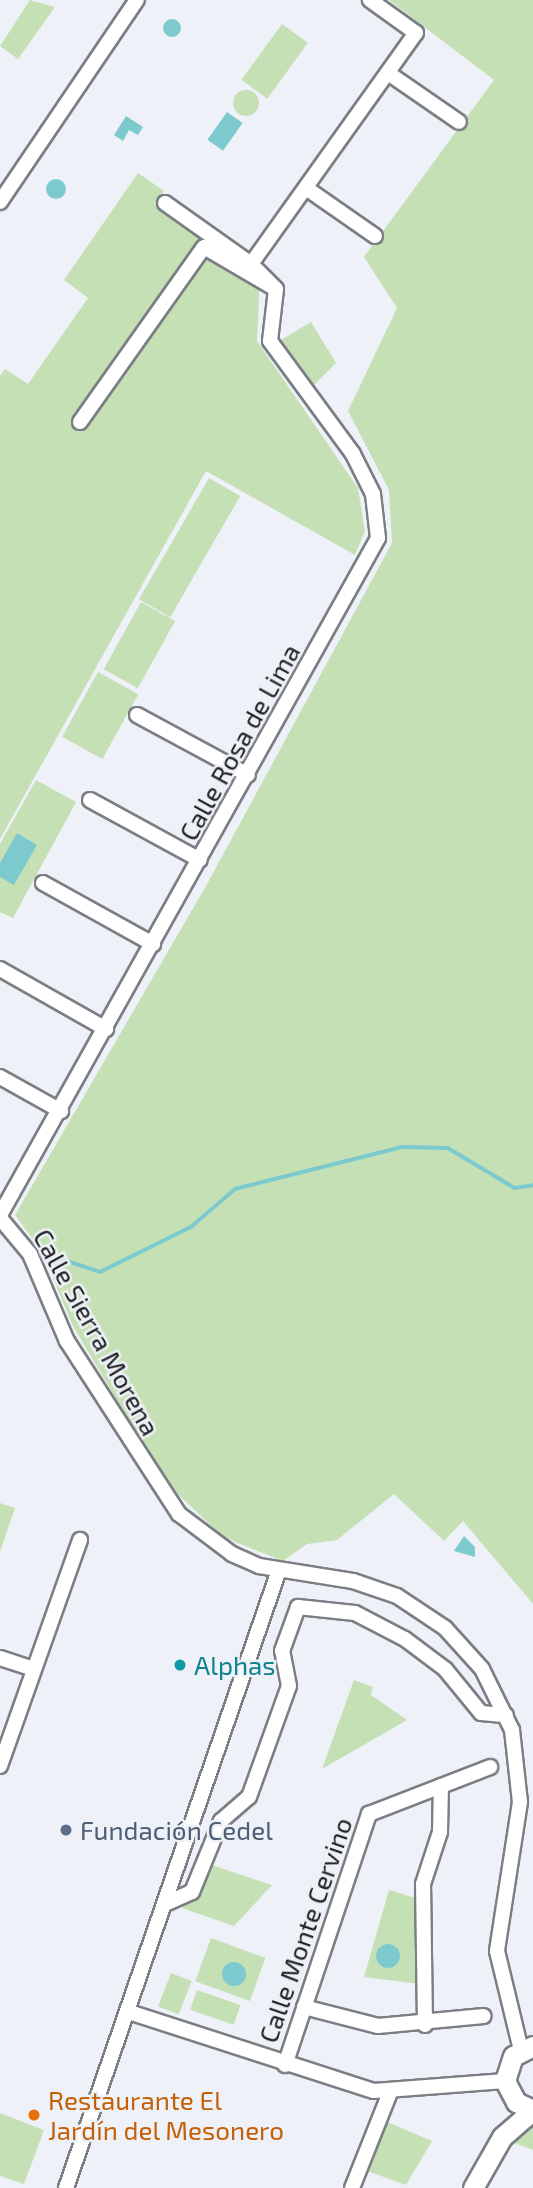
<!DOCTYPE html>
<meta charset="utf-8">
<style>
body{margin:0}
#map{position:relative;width:533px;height:2188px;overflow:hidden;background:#eef1f7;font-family:"Exo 2",sans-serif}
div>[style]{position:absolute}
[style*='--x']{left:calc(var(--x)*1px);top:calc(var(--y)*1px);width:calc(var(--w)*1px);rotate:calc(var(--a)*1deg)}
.green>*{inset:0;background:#c6e0b6;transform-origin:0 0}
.round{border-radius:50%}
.water>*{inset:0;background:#7dcace;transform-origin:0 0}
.stream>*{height:3.5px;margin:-1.75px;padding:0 1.75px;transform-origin:1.75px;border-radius:1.75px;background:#7dcace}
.roads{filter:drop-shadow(2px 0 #7b7e83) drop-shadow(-2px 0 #7b7e83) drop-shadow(0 2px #7b7e83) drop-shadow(0 -2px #7b7e83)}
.street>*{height:14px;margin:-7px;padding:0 7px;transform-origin:7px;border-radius:7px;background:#fff}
.secondary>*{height:19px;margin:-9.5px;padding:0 9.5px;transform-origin:9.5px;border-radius:9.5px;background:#fff}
.dots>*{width:19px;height:19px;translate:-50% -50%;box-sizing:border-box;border:4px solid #eef1f7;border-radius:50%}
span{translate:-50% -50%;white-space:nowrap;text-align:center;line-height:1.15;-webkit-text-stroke:5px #eef1f7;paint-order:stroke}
.street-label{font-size:26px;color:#202123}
.culture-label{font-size:26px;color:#0d838f}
.left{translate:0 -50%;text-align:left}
.service-label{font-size:26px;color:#4e5e75}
.food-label{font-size:26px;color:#c56008}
</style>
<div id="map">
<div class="green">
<div style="clip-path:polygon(30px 0,55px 7px,18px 59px,0 46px)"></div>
<div style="clip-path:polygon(389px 0,533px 0,533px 1604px,463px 1521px,444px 1541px,394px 1494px,337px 1540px,307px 1544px,283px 1561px,223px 1537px,166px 1483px,73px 1326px,42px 1252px,15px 1215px,206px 886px,392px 543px,389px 490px,348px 411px,397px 308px,364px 257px,494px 80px)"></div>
<div style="left:282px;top:24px;width:32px;height:69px;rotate:36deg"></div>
<div class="round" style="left:233px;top:90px;width:26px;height:26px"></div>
<div style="clip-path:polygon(138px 173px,164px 191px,156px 202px,260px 275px,257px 341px,358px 488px,365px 531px,355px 555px,206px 471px,0 839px,0 376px,5px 369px,28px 384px,88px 298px,64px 280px)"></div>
<div style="clip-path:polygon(311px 322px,336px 363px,314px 385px,281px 340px)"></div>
<div style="left:209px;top:478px;width:36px;height:140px;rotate:30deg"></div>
<div style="left:141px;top:602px;width:39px;height:77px;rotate:29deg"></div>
<div style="left:98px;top:672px;width:46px;height:74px;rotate:29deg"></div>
<div style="clip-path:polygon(36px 780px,76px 802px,13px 918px,0 912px,0 844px)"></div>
<div style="clip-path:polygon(0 1503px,15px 1508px,0 1552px)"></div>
<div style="clip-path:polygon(354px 1680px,373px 1687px,371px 1695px,407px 1720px,322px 1769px)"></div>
<div style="clip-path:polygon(212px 1865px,272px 1885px,234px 1926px,182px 1908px,197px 1896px)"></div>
<div style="clip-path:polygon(389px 1890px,416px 1898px,419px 1984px,364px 1977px)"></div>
<div style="left:211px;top:1938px;width:58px;height:46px;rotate:20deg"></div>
<div style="left:171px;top:1973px;width:22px;height:36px;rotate:21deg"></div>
<div style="left:197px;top:1990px;width:46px;height:21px;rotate:19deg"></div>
<div style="clip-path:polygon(0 2113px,44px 2130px,24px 2184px,0 2176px)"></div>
<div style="clip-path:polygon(385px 2121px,432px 2141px,406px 2185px,367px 2171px)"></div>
<div style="clip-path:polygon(533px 2125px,533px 2150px,515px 2143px,513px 2141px)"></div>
</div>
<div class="water">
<div class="round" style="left:163px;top:19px;width:18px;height:18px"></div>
<div style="left:227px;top:112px;width:19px;height:34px;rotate:35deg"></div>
<div style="clip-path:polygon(126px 116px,143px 127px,138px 135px,129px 130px,123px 141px,114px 135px)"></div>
<div class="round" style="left:46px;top:179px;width:20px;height:20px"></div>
<div style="clip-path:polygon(17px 833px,37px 845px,14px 885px,0 877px,0 863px)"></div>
<div style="clip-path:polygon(464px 1536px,475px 1547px,475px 1557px,454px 1551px)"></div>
<div class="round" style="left:376px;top:1944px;width:24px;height:24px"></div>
<div class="round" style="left:222px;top:1962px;width:24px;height:24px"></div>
</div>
<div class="stream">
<div style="--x:50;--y:1255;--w:53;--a:18.8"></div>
<div style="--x:100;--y:1272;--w:102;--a:-26.3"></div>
<div style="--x:191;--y:1227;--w:58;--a:-40.8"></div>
<div style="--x:235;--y:1189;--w:172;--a:-14.1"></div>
<div style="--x:402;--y:1147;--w:46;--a:1.2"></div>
<div style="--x:448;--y:1148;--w:78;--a:30.8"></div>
<div style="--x:515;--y:1188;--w:18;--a:-9"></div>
</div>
<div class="roads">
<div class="street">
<div style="--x:388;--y:73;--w:86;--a:34.6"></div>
<div style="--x:306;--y:188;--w:84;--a:34.8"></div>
<div style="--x:0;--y:202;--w:244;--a:-55.9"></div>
<div style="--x:165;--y:203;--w:105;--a:35.3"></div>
<div style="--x:276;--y:289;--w:35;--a:-135"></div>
<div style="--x:251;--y:264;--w:284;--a:-54.5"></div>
<div style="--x:416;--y:33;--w:57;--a:-144.3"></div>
<div style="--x:80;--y:422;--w:214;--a:-54.7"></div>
<div style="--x:204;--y:247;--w:83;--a:30.3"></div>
<div style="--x:137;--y:715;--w:126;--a:28.4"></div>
<div style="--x:90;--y:800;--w:125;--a:28.6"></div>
<div style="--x:43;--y:883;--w:126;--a:29"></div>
<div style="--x:0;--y:969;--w:122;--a:29.5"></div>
<div style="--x:0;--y:1077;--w:70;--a:29.1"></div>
<div style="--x:0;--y:1215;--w:775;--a:-60.82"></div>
<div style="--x:378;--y:538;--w:44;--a:-96.5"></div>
<div style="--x:373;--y:494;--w:45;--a:-116.6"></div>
<div style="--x:353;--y:454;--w:140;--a:-126.3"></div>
<div style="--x:270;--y:341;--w:52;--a:-83.4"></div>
<div style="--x:0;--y:1218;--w:47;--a:50.2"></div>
<div style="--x:30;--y:1254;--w:95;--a:67"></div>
<div style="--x:67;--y:1341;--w:206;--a:57.1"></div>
<div style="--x:179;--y:1514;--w:66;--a:37"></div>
<div style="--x:232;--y:1554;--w:30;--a:24"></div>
<div style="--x:259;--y:1566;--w:95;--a:9.1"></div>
<div style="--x:353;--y:1581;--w:46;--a:18.8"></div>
<div style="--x:397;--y:1596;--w:58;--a:33.7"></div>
<div style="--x:445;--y:1628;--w:55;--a:47.9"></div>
<div style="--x:482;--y:1669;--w:68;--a:63.8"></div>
<div style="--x:512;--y:1730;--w:72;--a:83.7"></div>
<div style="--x:520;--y:1802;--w:151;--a:98.8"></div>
<div style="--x:497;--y:1951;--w:102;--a:76.4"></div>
<div style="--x:0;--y:1658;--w:35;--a:18"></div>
<div style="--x:0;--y:1766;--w:240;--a:-70.5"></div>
<div style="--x:167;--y:1903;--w:27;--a:-24"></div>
<div style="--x:192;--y:1892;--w:77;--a:-67.8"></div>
<div style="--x:221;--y:1821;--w:37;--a:-41"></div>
<div style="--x:249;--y:1797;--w:118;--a:-70.2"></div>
<div style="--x:289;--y:1686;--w:36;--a:-101"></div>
<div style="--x:282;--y:1651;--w:47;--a:-70"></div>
<div style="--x:298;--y:1607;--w:57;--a:6"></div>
<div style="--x:355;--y:1613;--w:56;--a:27.5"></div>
<div style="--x:405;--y:1639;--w:50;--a:36.9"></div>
<div style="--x:445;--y:1669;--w:57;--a:50.7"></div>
<div style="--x:481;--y:1713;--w:25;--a:5"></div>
<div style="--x:304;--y:2007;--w:76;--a:14.4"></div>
<div style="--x:378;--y:2026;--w:106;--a:-5.4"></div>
<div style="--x:129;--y:2012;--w:257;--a:17.9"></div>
<div style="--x:374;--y:2091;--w:131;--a:-4.4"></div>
<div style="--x:425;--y:2025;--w:141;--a:-90.8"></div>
<div style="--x:423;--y:1884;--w:55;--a:-71.9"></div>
<div style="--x:440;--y:1832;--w:46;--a:-88.8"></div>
<div style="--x:285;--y:2065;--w:265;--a:-71.5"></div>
<div style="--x:369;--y:1814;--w:130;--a:-21.2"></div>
<div style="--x:66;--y:2188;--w:651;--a:-70.98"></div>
<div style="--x:352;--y:2188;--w:105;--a:-68.3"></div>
</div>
<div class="secondary">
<div style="--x:533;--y:2046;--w:22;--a:153"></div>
<div style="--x:513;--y:2056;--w:26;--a:108"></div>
<div style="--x:505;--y:2081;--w:24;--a:62"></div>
<div style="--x:516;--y:2102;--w:19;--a:25"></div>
<div style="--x:473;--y:2188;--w:59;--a:-60.4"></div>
<div style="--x:502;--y:2137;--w:41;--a:-41.1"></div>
</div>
</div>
<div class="dots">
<div style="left:180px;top:1665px;background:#0f9aa8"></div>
<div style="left:66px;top:1830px;background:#5c6f8a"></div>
<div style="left:34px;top:2115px;background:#e8710a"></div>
</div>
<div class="street-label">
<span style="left:239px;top:742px;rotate:-61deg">Calle Rosa de Lima</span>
<span style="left:97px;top:1332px;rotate:61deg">Calle Sierra Morena</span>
<span style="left:305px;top:1930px;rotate:-71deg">Calle Monte Cervino</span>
</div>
<div class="culture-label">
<span class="left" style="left:194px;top:1665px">Alphas</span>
</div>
<div class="service-label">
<span class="left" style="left:80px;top:1830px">Fundación Cedel</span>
</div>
<div class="food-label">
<span class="left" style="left:48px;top:2115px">Restaurante El<br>Jardín del Mesonero</span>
</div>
</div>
